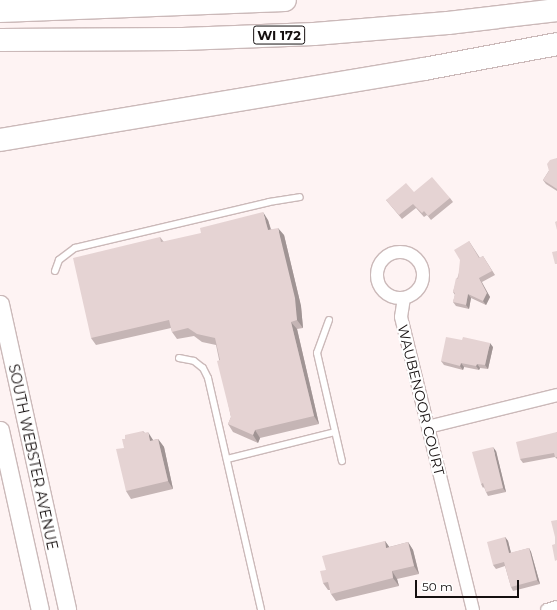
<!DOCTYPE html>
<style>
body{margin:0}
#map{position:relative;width:557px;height:610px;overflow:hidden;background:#fef3f3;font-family:Montserrat,sans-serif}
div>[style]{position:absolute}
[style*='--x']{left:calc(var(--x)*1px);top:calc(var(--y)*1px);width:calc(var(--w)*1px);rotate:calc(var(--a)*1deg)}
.roads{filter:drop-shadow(1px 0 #cbb9b9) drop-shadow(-1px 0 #cbb9b9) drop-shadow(0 1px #cbb9b9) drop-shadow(0 -1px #cbb9b9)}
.lane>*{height:6px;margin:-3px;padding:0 3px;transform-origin:3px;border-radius:3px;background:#fff}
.street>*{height:12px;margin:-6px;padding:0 6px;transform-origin:6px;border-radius:6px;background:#fff}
.street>.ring{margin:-6px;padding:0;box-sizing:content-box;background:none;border:12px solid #fff;border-radius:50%}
.secondary>*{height:17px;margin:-8.5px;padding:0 8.5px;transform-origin:8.5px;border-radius:8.5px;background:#fff}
.highway>*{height:22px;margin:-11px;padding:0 11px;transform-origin:11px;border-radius:11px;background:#fff}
.wall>*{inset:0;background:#c5b5b5}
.shaded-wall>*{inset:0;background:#a09494}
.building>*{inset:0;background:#e5d3d3}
span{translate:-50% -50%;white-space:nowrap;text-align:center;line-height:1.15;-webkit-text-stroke:4px #fff;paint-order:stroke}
.shield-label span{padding:1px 3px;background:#fff;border:1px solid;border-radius:3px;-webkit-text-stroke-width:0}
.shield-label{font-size:13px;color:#150f0f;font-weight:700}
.street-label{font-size:14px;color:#150f0f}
.scale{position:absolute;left:415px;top:580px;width:104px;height:18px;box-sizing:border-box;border:2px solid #150f0f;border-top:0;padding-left:5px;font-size:12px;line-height:14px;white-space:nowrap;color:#150f0f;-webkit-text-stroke:3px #fff;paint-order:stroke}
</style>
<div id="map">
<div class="roads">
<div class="lane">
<div style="--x:55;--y:271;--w:12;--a:-70"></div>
<div style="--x:59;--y:260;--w:20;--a:-37"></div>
<div style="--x:75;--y:248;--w:199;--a:-13.3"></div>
<div style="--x:269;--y:202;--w:31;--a:-9"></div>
<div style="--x:329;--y:320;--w:35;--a:110"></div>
<div style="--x:317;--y:353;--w:111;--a:77"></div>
<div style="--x:179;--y:358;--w:15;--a:11"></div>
<div style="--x:194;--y:361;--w:11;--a:38"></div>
<div style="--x:203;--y:368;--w:11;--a:63"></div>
<div style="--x:208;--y:378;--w:238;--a:77.1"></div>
<div style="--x:227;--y:459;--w:111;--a:-14"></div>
</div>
<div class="street">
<div class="ring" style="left:377px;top:252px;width:34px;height:34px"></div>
<div style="--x:404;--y:298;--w:19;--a:99"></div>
<div style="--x:401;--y:317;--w:302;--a:76.2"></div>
<div style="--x:428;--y:427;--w:133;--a:-13.9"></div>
<div style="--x:547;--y:610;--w:10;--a:-17"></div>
</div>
<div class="secondary">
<div style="--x:0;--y:304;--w:313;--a:77.6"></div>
<div style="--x:0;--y:430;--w:184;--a:77.5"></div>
</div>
<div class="highway">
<div style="--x:0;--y:11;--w:285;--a:-2.2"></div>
<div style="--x:0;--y:40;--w:183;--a:-0.3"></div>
<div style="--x:183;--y:39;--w:131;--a:-2.2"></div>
<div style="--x:314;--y:34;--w:134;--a:-4.7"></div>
<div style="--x:448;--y:23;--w:110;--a:-6.8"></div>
<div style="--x:0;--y:140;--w:430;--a:-9.5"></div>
<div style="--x:424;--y:69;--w:135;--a:-10.6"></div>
</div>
</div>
<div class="wall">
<div style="clip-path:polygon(557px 158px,557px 191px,546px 184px,543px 180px)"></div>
<div style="clip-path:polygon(414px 192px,450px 198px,453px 202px,431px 220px,427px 215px,424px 217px,416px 208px,402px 219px,386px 200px)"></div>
<div style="clip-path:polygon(268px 220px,271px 229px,284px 235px,301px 306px,303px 328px,297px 329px,319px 424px,260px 438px,258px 443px,233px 432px,228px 424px,231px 417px,216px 345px,202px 342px,194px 336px,177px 339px,172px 332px,171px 328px,96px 345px,91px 338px,160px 237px,164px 242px)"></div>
<div style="clip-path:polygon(469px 241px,480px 258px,483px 256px,495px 275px,482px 282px,490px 297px,486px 305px,471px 298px,469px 309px,456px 306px,453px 302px,455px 295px,453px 292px)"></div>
<div style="clip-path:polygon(493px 347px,488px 369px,480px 368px,479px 370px,464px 367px,463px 370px,444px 365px,441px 361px)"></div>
<div style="clip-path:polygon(143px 431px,145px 433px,153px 440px,158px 439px,164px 447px,173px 489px,131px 499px,126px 491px,124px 448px)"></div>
<div style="clip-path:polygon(557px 432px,557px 459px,555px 457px,523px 463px,520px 459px)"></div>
<div style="clip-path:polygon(496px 451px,506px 492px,488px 496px,486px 492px,484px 487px,483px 488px,481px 484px)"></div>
<div style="clip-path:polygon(505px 537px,508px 541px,511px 553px,529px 548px,531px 552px,540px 584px,513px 591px,511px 587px,505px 566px,496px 569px,493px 565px)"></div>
<div style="clip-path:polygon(385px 541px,389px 547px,408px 542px,413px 550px,419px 574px,397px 579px,399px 586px,336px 601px,331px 594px,330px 590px,328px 590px,323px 583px,326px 570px)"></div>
</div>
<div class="shaded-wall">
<div style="clip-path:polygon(263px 212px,268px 220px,273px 238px,268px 230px)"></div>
<div style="clip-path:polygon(278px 228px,284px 235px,301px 306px,303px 328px,297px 320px)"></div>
<div style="clip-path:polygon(479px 278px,490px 297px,486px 305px,483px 301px)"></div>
<div style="clip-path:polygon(468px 294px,471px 298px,469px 309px,466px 305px)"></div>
<div style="clip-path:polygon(291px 322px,297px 329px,319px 424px,314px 416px)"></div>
<div style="clip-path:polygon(490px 343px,493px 347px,488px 369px,485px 365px)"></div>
<div style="clip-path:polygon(461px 363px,464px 367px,463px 370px,460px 366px)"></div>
<div style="clip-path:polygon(477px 364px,480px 368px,479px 370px,476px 366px)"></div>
<div style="clip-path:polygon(255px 430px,260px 438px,258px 443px,253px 435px)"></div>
<div style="clip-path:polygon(148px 432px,153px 440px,155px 449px,150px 441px)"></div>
<div style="clip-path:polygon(158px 439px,164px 447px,173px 489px,168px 481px)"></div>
<div style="clip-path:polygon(493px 447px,496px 451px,506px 492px,503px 488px)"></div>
<div style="clip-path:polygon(505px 537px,508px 541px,512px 557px,509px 553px)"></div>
<div style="clip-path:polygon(385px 541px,390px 548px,386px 548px)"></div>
<div style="clip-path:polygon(408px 542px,413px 550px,419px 574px,414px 566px)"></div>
<div style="clip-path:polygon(529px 548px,531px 552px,540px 584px,537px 580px)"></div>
<div style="clip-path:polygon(392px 571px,397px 579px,399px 586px,393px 578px)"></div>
</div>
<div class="building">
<div style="clip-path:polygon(557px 158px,557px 189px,543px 180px,549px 171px,547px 164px,550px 160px)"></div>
<div style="clip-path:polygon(432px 177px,450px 198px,428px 216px,424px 211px,422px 213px,413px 204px,399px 215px,386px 200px,406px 183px,414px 192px)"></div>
<div style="clip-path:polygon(263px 212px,268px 230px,278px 228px,295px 298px,297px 320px,291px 322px,314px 416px,255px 430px,253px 435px,228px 424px,231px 417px,217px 361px,220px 360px,215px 338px,197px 334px,188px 328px,172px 332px,169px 320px,91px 338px,73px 258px,160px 237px,161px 242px,201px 233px,200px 228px)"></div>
<div style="clip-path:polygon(557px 221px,557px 230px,555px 222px)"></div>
<div style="clip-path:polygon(469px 241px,479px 258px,483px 256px,492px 271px,479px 278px,487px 293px,483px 301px,468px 294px,466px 305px,453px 302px,455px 293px,453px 292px,456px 278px,458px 279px,460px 260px,454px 250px)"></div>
<div style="clip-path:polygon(557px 251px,557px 264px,555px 264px,552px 252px)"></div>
<div style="clip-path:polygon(446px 337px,462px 340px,463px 337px,490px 343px,485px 365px,477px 364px,476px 366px,461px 363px,460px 366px,441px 361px)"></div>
<div style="clip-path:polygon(143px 431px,144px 433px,148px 432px,150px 441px,158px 439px,168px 481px,126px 491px,116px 449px,124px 448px,122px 439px,125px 439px,125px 435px)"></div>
<div style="clip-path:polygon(557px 432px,557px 457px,555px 457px,554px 453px,520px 459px,516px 442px)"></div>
<div style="clip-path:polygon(493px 447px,503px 488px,486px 492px,483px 483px,481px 484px,472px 452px)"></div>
<div style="clip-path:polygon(557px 520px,557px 560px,555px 561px,552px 545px,555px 544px,555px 537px,551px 521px)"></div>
<div style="clip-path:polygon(505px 537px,509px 553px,529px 548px,537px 580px,511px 587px,504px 562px,493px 565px,487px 542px)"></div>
<div style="clip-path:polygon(385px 541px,386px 548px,408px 542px,414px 566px,392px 571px,393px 578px,331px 594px,328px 582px,323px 583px,320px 571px,326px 570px,322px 556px)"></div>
</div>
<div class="shield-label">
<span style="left:279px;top:35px">WI 172</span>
</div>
<div class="street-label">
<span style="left:421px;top:400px;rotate:76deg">WAUBENOOR COURT</span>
<span style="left:33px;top:457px;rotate:78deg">SOUTH WEBSTER AVENUE</span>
</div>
<div class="scale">50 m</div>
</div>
